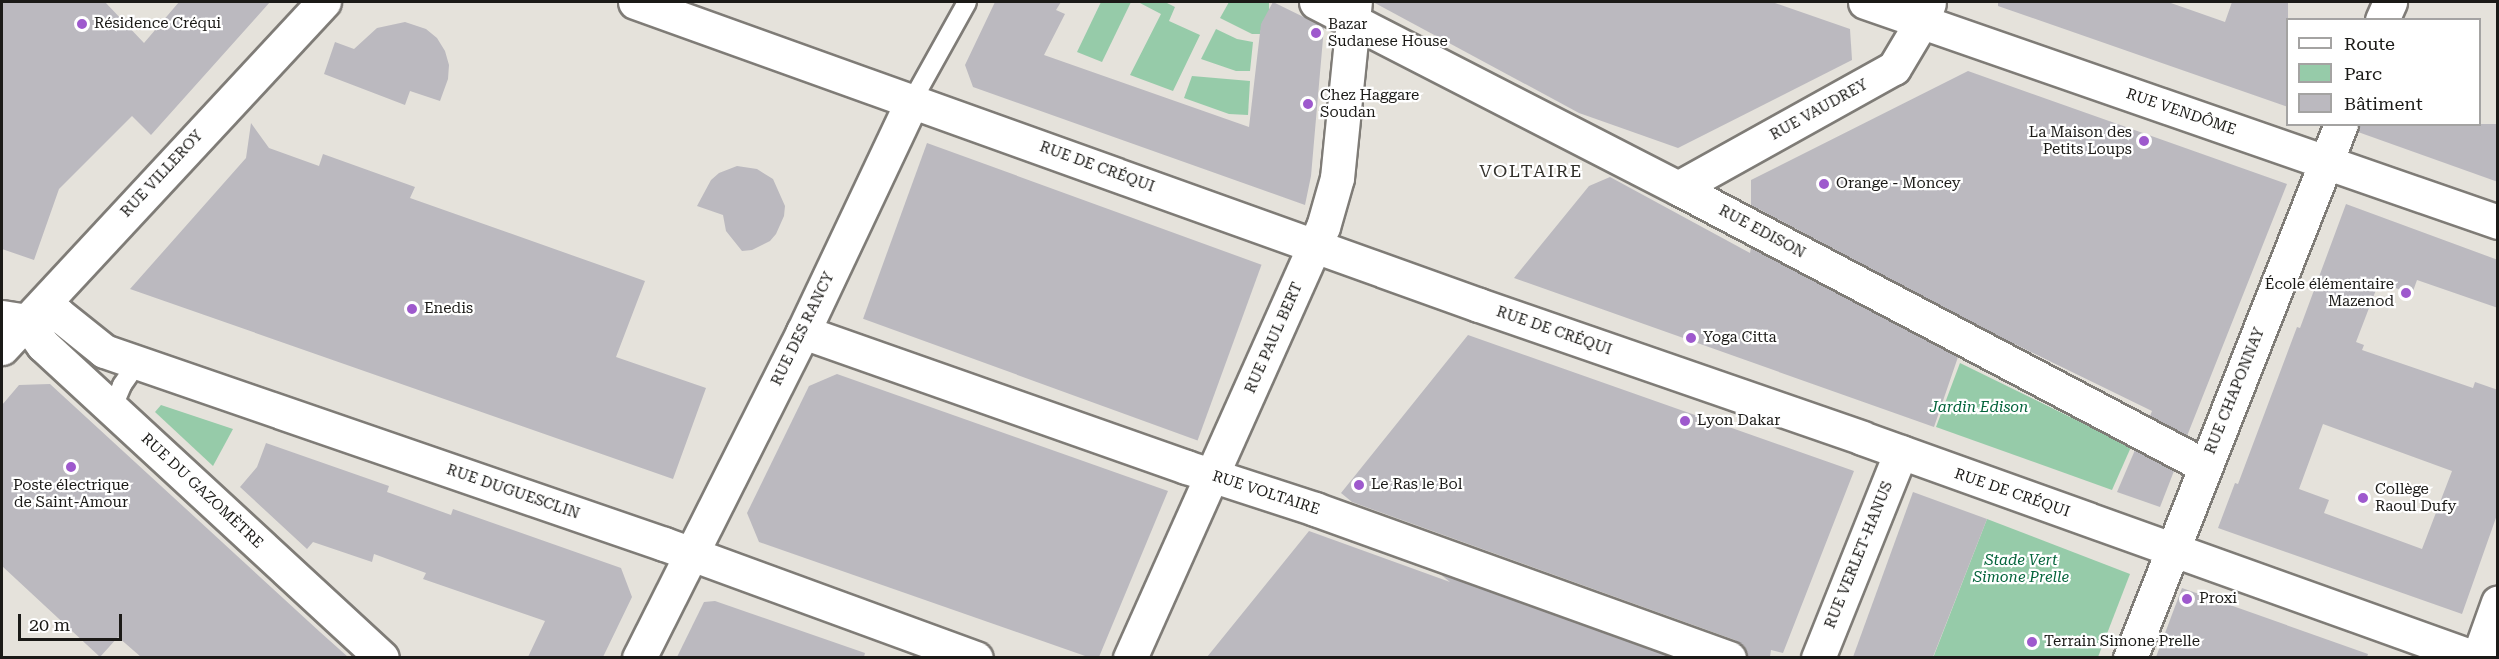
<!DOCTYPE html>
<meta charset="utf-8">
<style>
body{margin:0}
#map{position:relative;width:2499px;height:659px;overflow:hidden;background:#e5e2db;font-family:"Roboto Serif",serif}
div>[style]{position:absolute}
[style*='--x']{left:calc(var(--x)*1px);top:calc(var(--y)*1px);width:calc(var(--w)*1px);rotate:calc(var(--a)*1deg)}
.green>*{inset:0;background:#96cba9}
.building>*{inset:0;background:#bbb9bf;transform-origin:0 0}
.roads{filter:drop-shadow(2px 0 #7f7c77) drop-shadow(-2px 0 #7f7c77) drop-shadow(0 2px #7f7c77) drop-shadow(0 -2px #7f7c77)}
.lane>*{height:18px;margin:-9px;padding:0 9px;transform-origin:9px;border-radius:9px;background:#fff}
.street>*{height:33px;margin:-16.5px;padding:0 16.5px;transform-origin:16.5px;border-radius:16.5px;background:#fff}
.secondary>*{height:33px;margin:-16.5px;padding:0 16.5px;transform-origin:16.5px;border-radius:16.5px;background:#fff}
.dots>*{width:16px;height:16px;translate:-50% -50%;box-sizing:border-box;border:3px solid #fff;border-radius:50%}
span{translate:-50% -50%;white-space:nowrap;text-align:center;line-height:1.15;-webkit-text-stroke:4.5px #fff;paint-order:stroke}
.poi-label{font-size:15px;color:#1b1a17}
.left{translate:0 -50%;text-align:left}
.right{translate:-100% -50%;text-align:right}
.street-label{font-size:15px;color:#1b1a17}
.park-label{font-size:15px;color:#04643b;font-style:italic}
.quarter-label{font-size:18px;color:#33312b;letter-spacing:1.5px}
.frame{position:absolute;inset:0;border:3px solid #1b1a17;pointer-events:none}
.legend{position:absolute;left:2286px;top:18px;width:195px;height:108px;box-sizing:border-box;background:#fff;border:2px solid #a4a3a2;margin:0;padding:8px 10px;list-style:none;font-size:18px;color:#1b1a17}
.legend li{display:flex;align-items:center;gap:12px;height:30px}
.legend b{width:30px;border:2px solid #a4a3a2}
.scale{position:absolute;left:18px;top:614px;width:104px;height:27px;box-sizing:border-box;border:3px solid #1b1a17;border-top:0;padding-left:8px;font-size:18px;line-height:21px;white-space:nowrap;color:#1b1a17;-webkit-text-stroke:4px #fff;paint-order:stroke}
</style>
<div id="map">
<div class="green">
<div style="clip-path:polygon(1101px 2px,1131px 2px,1102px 62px,1077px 52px)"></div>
<div style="clip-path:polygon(1138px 2px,1165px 2px,1175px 7px,1169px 21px,1200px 35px,1173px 91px,1130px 75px,1161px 14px)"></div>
<div style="clip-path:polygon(1229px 2px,1277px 2px,1269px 3px,1269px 20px,1263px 21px,1260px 34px,1252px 34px,1220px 18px)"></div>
<div style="clip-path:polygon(1216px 29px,1237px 39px,1253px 42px,1250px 71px,1236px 71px,1201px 59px)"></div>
<div style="clip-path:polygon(1192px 76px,1250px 81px,1248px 115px,1229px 114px,1184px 98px)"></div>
<div style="clip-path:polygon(1960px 363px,2131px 447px,2112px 490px,1936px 427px)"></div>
<div style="clip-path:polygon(161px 405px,233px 429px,213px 466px,155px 412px)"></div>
<div style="clip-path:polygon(1987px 519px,2130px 574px,2098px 657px,1933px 658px)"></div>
</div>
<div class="building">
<div style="clip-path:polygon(2px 2px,105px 2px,144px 43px,179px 2px,270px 2px,151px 135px,132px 116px,59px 189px,34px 260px,2px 249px)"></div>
<div style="clip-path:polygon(995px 2px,1061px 2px,1056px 10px,1065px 14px,1044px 55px,1249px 127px,1261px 24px,1273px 2px,1324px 27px,1311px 176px,1305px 205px,973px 87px,965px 65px)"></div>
<div style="clip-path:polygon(1373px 2px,1772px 2px,1850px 29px,1852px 60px,1678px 148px,1579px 113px)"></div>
<div style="clip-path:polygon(1998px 2px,2168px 2px,2225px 22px,2232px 2px,2288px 2px,2288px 107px,1998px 6px)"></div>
<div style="clip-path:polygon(405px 22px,426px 29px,437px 38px,445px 51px,449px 65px,448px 79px,440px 101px,410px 91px,405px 105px,324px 74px,335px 42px,354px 49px,377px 28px)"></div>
<div style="clip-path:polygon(1968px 71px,2287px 184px,2187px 436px,2150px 416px,2152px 411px,2002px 338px,1751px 205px,1751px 180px)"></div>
<div style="clip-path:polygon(251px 123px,269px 148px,319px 166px,323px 154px,415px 187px,410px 198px,645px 281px,616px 357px,706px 388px,673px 479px,130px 289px,246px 158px)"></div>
<div style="clip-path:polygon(2359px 124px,2498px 124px,2498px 182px,2358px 132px)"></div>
<div style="left:927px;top:143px;width:356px;height:187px;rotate:20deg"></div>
<div style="clip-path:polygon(737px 166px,757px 169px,773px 179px,785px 206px,784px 216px,776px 234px,770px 241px,752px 250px,742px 251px,726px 231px,723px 215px,697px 206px,711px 180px,719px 173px)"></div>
<div style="clip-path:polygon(1610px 177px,1750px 253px,1751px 247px,1958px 357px,1934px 427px,1514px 278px,1589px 186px)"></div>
<div style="clip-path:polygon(evenodd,2346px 204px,2498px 260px,2498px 308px,2417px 280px,2412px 294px,2379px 282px,2356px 342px,2364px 345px,2362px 350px,2473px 388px,2475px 382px,2498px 390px,2498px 512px,2462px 614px,2218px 528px,2235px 483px,2238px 484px,2297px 327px,2300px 328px,2346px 204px,2323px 424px,2452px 471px,2422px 549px,2324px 513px,2329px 500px,2299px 489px,2323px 424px)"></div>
<div style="clip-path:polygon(1468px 335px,1854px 471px,1783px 653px,1771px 650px,1770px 657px,1747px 657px,1744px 646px,1735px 640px,1352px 502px,1341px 493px)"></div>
<div style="clip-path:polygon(837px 374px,1168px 491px,1099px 657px,1088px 657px,759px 542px,747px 513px,809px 386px)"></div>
<div style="clip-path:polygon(50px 384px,320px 632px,348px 657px,141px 657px,118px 637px,100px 657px,2px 566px,2px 405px,19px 385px)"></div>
<div style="clip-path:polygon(266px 443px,389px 486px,387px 492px,451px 515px,453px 509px,621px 568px,632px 597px,603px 657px,528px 657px,545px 621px,423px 579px,426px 573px,374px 554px,372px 562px,313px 542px,307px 549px,240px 487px,257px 467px)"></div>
<div style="clip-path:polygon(2135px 450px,2174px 471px,2160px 507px,2117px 492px)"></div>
<div style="clip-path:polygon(1913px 492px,1987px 519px,1933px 657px,1853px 657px)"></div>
<div style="clip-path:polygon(1309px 531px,1450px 582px,1440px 574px,1672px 657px,1207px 657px)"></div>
<div style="clip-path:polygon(2182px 588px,2368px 654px,2367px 657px,2156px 657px)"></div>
<div style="clip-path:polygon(715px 601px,865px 653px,864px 657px,677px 657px,704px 602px)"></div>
</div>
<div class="roads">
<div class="lane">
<div style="--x:912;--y:101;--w:113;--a:-60.9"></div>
<div style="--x:112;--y:409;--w:26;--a:-67"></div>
<div style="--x:122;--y:385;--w:28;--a:-55"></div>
</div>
<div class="street">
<div style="--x:635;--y:2;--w:897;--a:19.75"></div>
<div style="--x:1479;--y:305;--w:405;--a:19.1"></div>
<div style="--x:1862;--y:438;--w:651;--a:19.74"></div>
<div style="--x:1316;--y:2;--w:407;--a:27.2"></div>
<div style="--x:1678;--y:188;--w:596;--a:27.81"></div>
<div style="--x:1865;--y:2;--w:670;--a:19.16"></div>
<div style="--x:2382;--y:20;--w:20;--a:-66"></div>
<div style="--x:1678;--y:188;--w:247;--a:-29.1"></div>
<div style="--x:1894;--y:68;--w:55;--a:-59.2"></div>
<div style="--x:1922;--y:21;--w:19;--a:-69"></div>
<div style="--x:2;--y:317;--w:24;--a:9"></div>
<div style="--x:26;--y:321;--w:33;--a:-12"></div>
<div style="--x:58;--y:314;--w:59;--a:38.8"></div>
<div style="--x:104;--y:351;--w:592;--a:19.02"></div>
<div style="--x:664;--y:544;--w:332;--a:20.1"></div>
<div style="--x:26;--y:321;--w:29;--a:55"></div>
<div style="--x:43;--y:345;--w:461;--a:42.7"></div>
<div style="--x:803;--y:332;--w:406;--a:19.4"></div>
<div style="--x:1186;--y:467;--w:136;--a:18"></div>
<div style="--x:1315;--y:509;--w:440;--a:19.8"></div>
<div style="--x:2;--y:348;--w:473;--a:-47.1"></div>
<div style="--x:639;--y:658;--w:365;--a:-63.3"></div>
<div style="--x:803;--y:332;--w:255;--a:-64.7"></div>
<div style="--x:1818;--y:658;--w:222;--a:-68.1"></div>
<div style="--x:2130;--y:658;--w:574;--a:-68.44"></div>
<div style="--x:2478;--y:658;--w:59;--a:-70.3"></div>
</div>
<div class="secondary">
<div style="--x:1130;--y:658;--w:472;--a:-65.9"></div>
<div style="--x:1323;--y:227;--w:51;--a:-74.1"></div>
<div style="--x:1337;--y:178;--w:177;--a:-84.2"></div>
</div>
</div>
<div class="dots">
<div style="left:82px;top:24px;background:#9e59cd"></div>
<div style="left:1316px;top:33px;background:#9e59cd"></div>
<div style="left:1308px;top:104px;background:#9e59cd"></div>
<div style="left:2144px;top:141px;background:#9e59cd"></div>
<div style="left:1824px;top:184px;background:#9e59cd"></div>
<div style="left:2406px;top:293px;background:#9e59cd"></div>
<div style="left:412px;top:309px;background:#9e59cd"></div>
<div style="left:1691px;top:338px;background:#9e59cd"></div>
<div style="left:1685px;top:421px;background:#9e59cd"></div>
<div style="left:71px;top:467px;background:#9e59cd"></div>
<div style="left:1359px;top:485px;background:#9e59cd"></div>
<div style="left:2363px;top:498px;background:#9e59cd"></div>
<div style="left:2187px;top:599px;background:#9e59cd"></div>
<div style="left:2032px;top:642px;background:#9e59cd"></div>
</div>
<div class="poi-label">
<span class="left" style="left:94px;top:24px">Résidence Créqui</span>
<span class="left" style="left:1328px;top:33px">Bazar<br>Sudanese House</span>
<span class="left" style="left:1320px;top:104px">Chez Haggare<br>Soudan</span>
<span class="right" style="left:2132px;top:141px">La Maison des<br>Petits Loups</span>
<span class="left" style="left:1836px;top:184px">Orange - Moncey</span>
<span class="right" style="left:2394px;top:293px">École élémentaire<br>Mazenod</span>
<span class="left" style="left:424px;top:309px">Enedis</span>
<span class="left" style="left:1703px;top:338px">Yoga Citta</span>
<span class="left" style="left:1697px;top:421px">Lyon Dakar</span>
<span style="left:71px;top:494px">Poste électrique<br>de Saint-Amour</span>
<span class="left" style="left:1371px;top:485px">Le Ras le Bol</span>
<span class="left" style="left:2375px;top:498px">Collège<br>Raoul Dufy</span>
<span class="left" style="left:2199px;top:599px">Proxi</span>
<span class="left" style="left:2044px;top:642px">Terrain Simone Prelle</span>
</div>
<div class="street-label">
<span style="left:1819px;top:110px;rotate:-29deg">RUE VAUDREY</span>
<span style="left:2181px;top:112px;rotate:19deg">RUE VENDÔME</span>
<span style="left:1097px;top:167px;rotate:20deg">RUE DE CRÉQUI</span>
<span style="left:162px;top:174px;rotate:-47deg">RUE VILLEROY</span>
<span style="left:1762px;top:232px;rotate:28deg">RUE EDISON</span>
<span style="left:803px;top:329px;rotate:-64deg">RUE DES RANCY</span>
<span style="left:1554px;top:331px;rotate:19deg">RUE DE CRÉQUI</span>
<span style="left:1274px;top:338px;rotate:-66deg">RUE PAUL BERT</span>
<span style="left:2235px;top:391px;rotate:-68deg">RUE CHAPONNAY</span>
<span style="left:202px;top:491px;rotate:43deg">RUE DU GAZOMÈTRE</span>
<span style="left:513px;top:492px;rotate:19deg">RUE DUGUESCLIN</span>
<span style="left:1266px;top:493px;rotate:18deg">RUE VOLTAIRE</span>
<span style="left:2012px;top:493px;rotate:19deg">RUE DE CRÉQUI</span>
<span style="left:1859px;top:555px;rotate:-68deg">RUE VERLET-HANUS</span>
</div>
<div class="park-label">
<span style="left:1979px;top:408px">Jardin Edison</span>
<span style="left:2021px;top:569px">Stade Vert<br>Simone Prelle</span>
</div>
<div class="quarter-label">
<span style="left:1531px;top:171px">VOLTAIRE</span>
</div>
<div class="frame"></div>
<ul class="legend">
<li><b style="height:8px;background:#fff"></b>Route</li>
<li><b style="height:16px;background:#96cba9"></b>Parc</li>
<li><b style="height:16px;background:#bbb9bf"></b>Bâtiment</li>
</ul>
<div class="scale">20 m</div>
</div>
